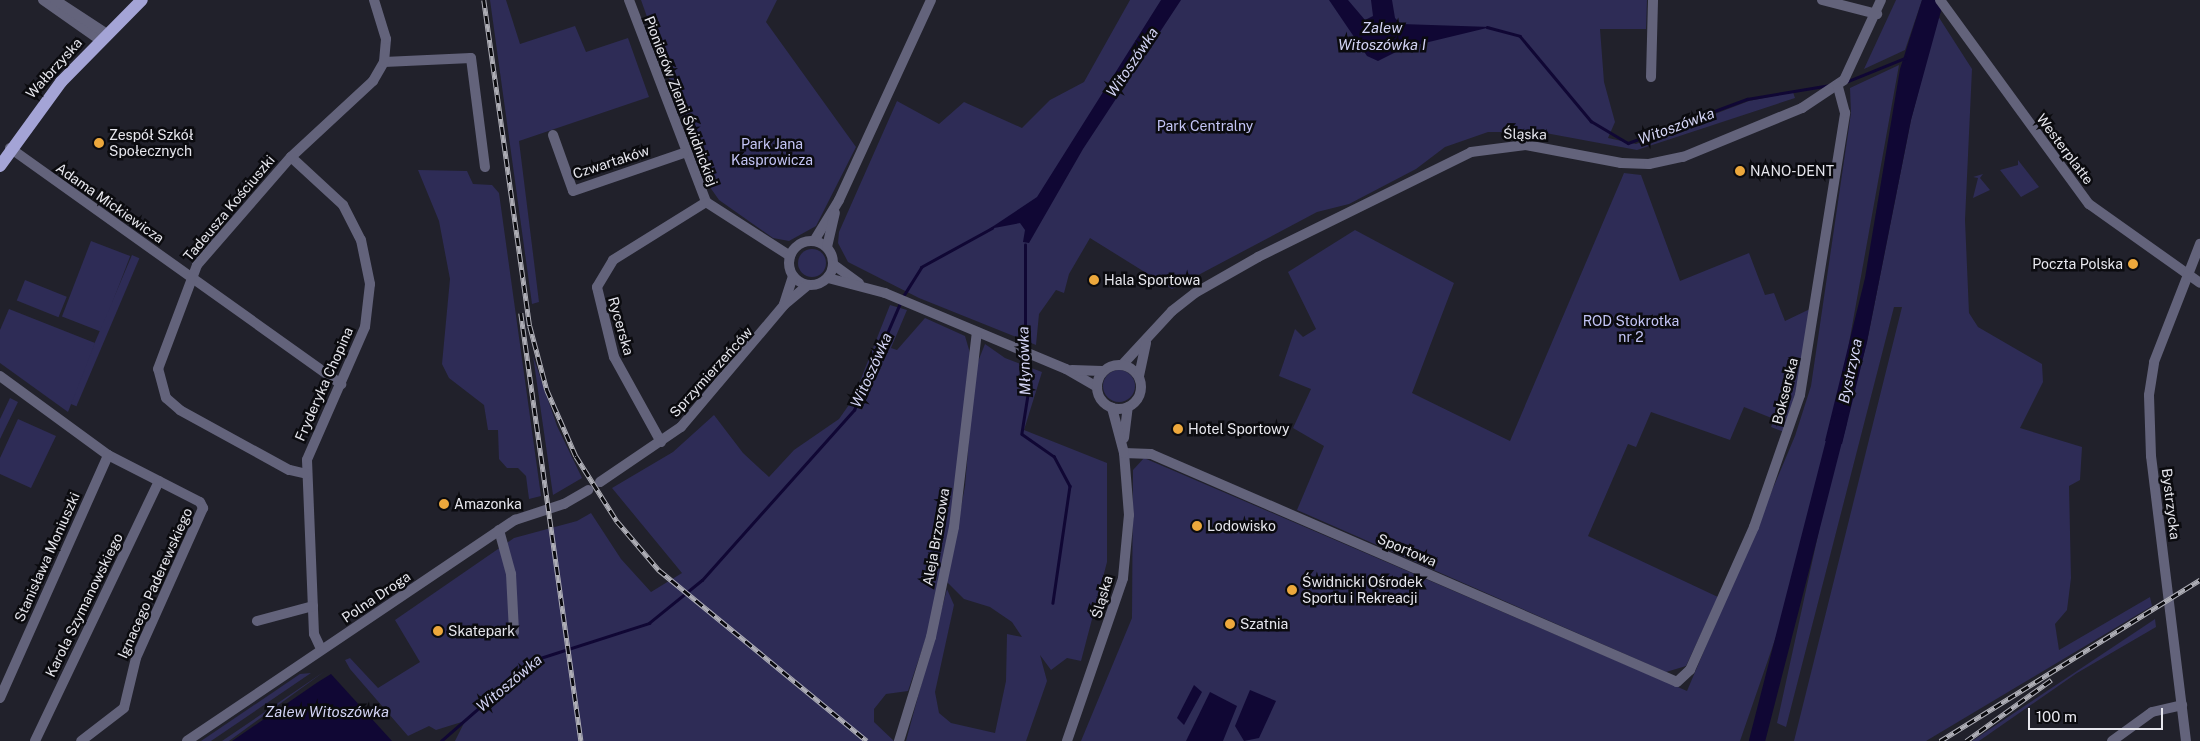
<!DOCTYPE html>
<meta charset="utf-8">
<style>
body{margin:0}
#map{position:relative;width:2200px;height:741px;overflow:hidden;background:#21212b;font-family:"Public Sans",sans-serif}
div>[style]{position:absolute}
[style*='--x']{left:calc(var(--x)*1px);top:calc(var(--y)*1px);width:calc(var(--w)*1px);rotate:calc(var(--a)*1deg)}
.green>*{inset:0;background:#2e2c56;transform-origin:0 0}
.round{border-radius:50%}
.water>*{inset:0;background:#100734}
.stream>*{height:2.5px;margin:-1.25px;padding:0 1.25px;transform-origin:1.25px;border-radius:1.25px;background:#100734}
.river>*{height:16px;margin:-8px;padding:0 8px;transform-origin:8px;border-radius:8px;background:#100734}
.minor>*{height:10px;margin:-5px;padding:0 5px;transform-origin:5px;border-radius:5px;background:#63637b}
.minor>.ring{margin:-5px;padding:0;box-sizing:content-box;background:none;border:10px solid #63637b;border-radius:50%}
.major>*{height:12px;margin:-6px;padding:0 6px;transform-origin:6px;border-radius:6px;background:#a4a4d6}
.rail>*{height:4.5px;margin-top:-2.25px;transform-origin:0;background:repeating-linear-gradient(90deg,#0b0b0f 0 8px,#aeaeb6 0 16px);box-sizing:border-box;border-block:1px solid #aeaeb6}
.dots>*{width:14px;height:14px;translate:-50% -50%;box-sizing:border-box;border:2px solid #0b0b0f;border-radius:50%}
span{translate:-50% -50%;white-space:nowrap;text-align:center;line-height:1.15;-webkit-text-stroke:5px #0b0b0f;paint-order:stroke}
.street-label{font-size:14px;color:#e7e7ee}
.park-label{font-size:14px;color:#c4c5f6}
.poi-label{font-size:14px;color:#e7e7ee}
.left{translate:0 -50%;text-align:left}
.right{translate:-100% -50%;text-align:right}
.water-label{font-size:15px;color:#d3d4f5;font-style:italic}
.scale{position:absolute;left:2028px;top:708px;width:135px;height:22px;box-sizing:border-box;border:2px solid #e7e7ee;border-top:0;padding-left:6px;font-size:15px;line-height:18px;white-space:nowrap;color:#e7e7ee;-webkit-text-stroke:4px #0b0b0f;paint-order:stroke}
</style>
<div id="map">
<div class="green">
<div style="clip-path:polygon(490px 0,506px 0,520px 44px,575px 26px,586px 52px,628px 38px,649px 97px,519px 141px,539px 302px,532px 304px)"></div>
<div style="clip-path:polygon(641px 0,777px 0,766px 22px,856px 147px,816px 226px,789px 241px,773px 238px,719px 200px,705px 180px)"></div>
<div style="clip-path:polygon(1130px 0,1647px 0,1646px 29px,1600px 29px,1604px 82px,1615px 122px,1608px 138px,1636px 144px,1749px 101px,1793px 92px,1795px 98px,1637px 150px,1540px 132px,1488px 132px,1445px 147px,1416px 169px,1349px 204px,1317px 212px,1172px 289px,1090px 238px,1069px 274px,1064px 293px,1056px 290px,1039px 314px,1036px 345px,919px 298px,848px 262px,838px 243px,839px 232px,897px 101px,939px 124px,964px 102px,1022px 128px,1050px 100px,1084px 82px)"></div>
<div style="clip-path:polygon(1896px 0,1922px 0,1905px 50px,1864px 69px)"></div>
<div style="clip-path:polygon(1938px 16px,1972px 69px,1965px 220px,1969px 313px,1978px 327px,2042px 364px,2043px 382px,2020px 428px,2082px 447px,2080px 480px,2069px 486px,2071px 578px,2067px 610px,2055px 624px,2059px 650px,2150px 597px,2152px 606px,1926px 741px,1794px 741px,1902px 307px,1894px 307px,1786px 727px,1777px 723px,1823px 512px,1867px 342px,1911px 120px)"></div>
<div style="clip-path:polygon(1899px 65px,1842px 382px,1779px 628px,1740px 741px,1081px 741px,1132px 618px,1133px 470px,1144px 458px,1687px 691px,1795px 436px,1811px 386px,1851px 113px,1850px 88px)"></div>
<div style="clip-path:polygon(2018px 160px,2039px 187px,2021px 197px,2000px 170px,2018px 165px)"></div>
<div style="clip-path:polygon(418px 170px,467px 171px,473px 184px,492px 185px,499px 193px,541px 496px,529px 499px,526px 476px,518px 468px,507px 468px,499px 459px,498px 430px,488px 430px,484px 405px,449px 378px,442px 364px,450px 279px,439px 221px)"></div>
<div style="clip-path:polygon(1624px 173px,1641px 175px,1680px 281px,1749px 253px,1765px 295px,1774px 293px,1785px 321px,1810px 309px,1798px 386px,1784px 432px,1771px 427px,1774px 419px,1744px 407px,1730px 440px,1651px 412px,1636px 447px,1628px 444px,1588px 536px,1718px 597px,1686px 666px,1666px 672px,1297px 510px,1324px 446px,1293px 428px,1311px 389px,1279px 376px,1295px 329px,1303px 337px,1316px 329px,1288px 272px,1355px 230px,1454px 283px,1412px 393px,1510px 441px)"></div>
<div style="clip-path:polygon(1983px 174px,1980px 178px,1990px 190px,1973px 198px,1978px 178px,1973px 177px)"></div>
<div style="left:91px;top:241px;width:42px;height:81px;rotate:21deg"></div>
<div class="round" style="left:798px;top:249px;width:28px;height:28px"></div>
<div style="left:132px;top:255px;width:8px;height:161px;rotate:23deg"></div>
<div style="left:25px;top:280px;width:45px;height:22px;rotate:22deg"></div>
<div style="clip-path:polygon(890px 305px,907px 310px,891px 348px,897px 350px,925px 318px,965px 336px,970px 353px,950px 528px,927px 635px,908px 691px,886px 694px,874px 709px,874px 722px,894px 741px,455px 741px,465px 721px,436px 730px,429px 726px,408px 736px,350px 669px,345px 660px,350px 658px,378px 688px,420px 662px,395px 620px,514px 538px,577px 521px,591px 513px,621px 559px,651px 592px,682px 573px,612px 488px,673px 452px,714px 415px,743px 453px,769px 477px,794px 450px,839px 419px,853px 399px)"></div>
<div style="clip-path:polygon(9px 309px,95px 343px,68px 412px,0 363px,0 330px)"></div>
<div style="clip-path:polygon(985px 344px,1005px 358px,1042px 372px,1024px 430px,1107px 463px,1107px 562px,1081px 661px,1067px 658px,1051px 670px,1040px 655px,1047px 681px,1026px 741px,906px 741px,947px 589px,954px 605px,935px 692px,939px 713px,951px 723px,995px 733px,1006px 681px,1007px 634px,1022px 637px,1012px 622px,990px 607px,964px 599px,947px 582px,965px 486px,975px 369px)"></div>
<div style="clip-path:polygon(533px 356px,557px 426px,582px 478px,553px 495px)"></div>
<div class="round" style="left:1103px;top:370px;width:32px;height:32px"></div>
<div style="clip-path:polygon(10px 398px,18px 402px,0 439px,0 419px)"></div>
<div style="clip-path:polygon(18px 419px,56px 436px,31px 488px,0 474px,0 458px)"></div>
<div style="clip-path:polygon(2155px 619px,2156px 627px,2077px 673px,1979px 741px,1972px 741px)"></div>
<div style="clip-path:polygon(325px 671px,229px 741px,222px 741px)"></div>
<div style="clip-path:polygon(311px 673px,211px 741px,201px 741px,300px 674px)"></div>
</div>
<div class="water">
<div style="clip-path:polygon(1161px 0,1181px 0,1083px 149px,1029px 243px,1023px 242px,1025px 230px,1020px 223px,989px 229px,1037px 197px)"></div>
<div style="clip-path:polygon(1329px 0,1348px 0,1365px 20px,1373px 16px,1371px 0,1392px 0,1395px 18px,1401px 24px,1491px 27px,1404px 48px,1378px 61px,1367px 56px)"></div>
<div style="clip-path:polygon(1922px 0,1944px 0,1911px 120px,1867px 342px,1842px 444px,1825px 441px,1865px 278px,1900px 69px)"></div>
<div style="clip-path:polygon(331px 674px,392px 741px,232px 741px,318px 682px)"></div>
<div style="clip-path:polygon(1194px 685px,1202px 692px,1184px 725px,1177px 718px)"></div>
<div style="clip-path:polygon(1250px 690px,1276px 701px,1259px 738px,1244px 741px,1235px 726px)"></div>
<div style="clip-path:polygon(1210px 692px,1237px 706px,1223px 741px,1186px 741px)"></div>
</div>
<div class="stream">
<div style="--x:1487;--y:27;--w:34;--a:15"></div>
<div style="--x:1520;--y:36;--w:111;--a:50.1"></div>
<div style="--x:1591;--y:121;--w:43;--a:30.7"></div>
<div style="--x:1628;--y:143;--w:127;--a:-20.3"></div>
<div style="--x:1747;--y:99;--w:84;--a:-9.6"></div>
<div style="--x:1846;--y:82;--w:64;--a:-22.1"></div>
<div style="--x:902;--y:298;--w:36;--a:-58"></div>
<div style="--x:921;--y:267;--w:81;--a:-28.8"></div>
<div style="--x:1025;--y:349;--w:104;--a:-90"></div>
<div style="--x:1025;--y:354;--w:41;--a:85.8"></div>
<div style="--x:1028;--y:395;--w:39;--a:99"></div>
<div style="--x:1022;--y:434;--w:39;--a:35"></div>
<div style="--x:1054;--y:456;--w:34;--a:62"></div>
<div style="--x:1070;--y:486;--w:118;--a:98.3"></div>
<div style="--x:441;--y:741;--w:123;--a:-41.1"></div>
<div style="--x:534;--y:660;--w:121;--a:-17.8"></div>
<div style="--x:649;--y:623;--w:68;--a:-39.1"></div>
<div style="--x:702;--y:580;--w:228;--a:-48.2"></div>
<div style="--x:854;--y:410;--w:116;--a:-66.7"></div>
</div>
<div class="river">
<div style="--x:1757;--y:741;--w:330;--a:-75.6"></div>
</div>
<div class="minor">
<div style="--x:43;--y:0;--w:70;--a:35.1"></div>
<div style="--x:55;--y:0;--w:62;--a:33.2"></div>
<div style="--x:629;--y:0;--w:216;--a:69.1"></div>
<div style="--x:706;--y:202;--w:100;--a:32.7"></div>
<div style="--x:1822;--y:0;--w:57;--a:14.3"></div>
<div style="--x:1940;--y:0;--w:253;--a:53.9"></div>
<div style="--x:2089;--y:204;--w:136;--a:35.4"></div>
<div style="--x:384;--y:62;--w:87;--a:-2.6"></div>
<div style="--x:471;--y:58;--w:110;--a:82.7"></div>
<div style="--x:1651;--y:77;--w:77;--a:-88.5"></div>
<div style="--x:553;--y:135;--w:59;--a:70.3"></div>
<div style="--x:573;--y:191;--w:117;--a:-18.9"></div>
<div style="--x:10;--y:148;--w:407;--a:35.5"></div>
<div style="--x:291;--y:157;--w:71;--a:42.7"></div>
<div style="--x:343;--y:205;--w:39;--a:63"></div>
<div style="--x:361;--y:240;--w:45;--a:78.4"></div>
<div style="--x:370;--y:284;--w:43;--a:96.6"></div>
<div style="--x:365;--y:327;--w:145;--a:113.6"></div>
<div style="--x:307;--y:460;--w:174;--a:87.7"></div>
<div style="--x:314;--y:634;--w:17;--a:65"></div>
<div class="ring" style="left:789px;top:241px;width:34px;height:34px"></div>
<div style="--x:814;--y:241;--w:48;--a:-58.6"></div>
<div style="--x:839;--y:200;--w:220;--a:-65.3"></div>
<div style="--x:827;--y:247;--w:35;--a:-77"></div>
<div style="--x:834;--y:265;--w:31;--a:36"></div>
<div style="--x:828;--y:278;--w:59;--a:14.7"></div>
<div style="--x:885;--y:293;--w:196;--a:22.8"></div>
<div style="--x:1066;--y:369;--w:36;--a:30"></div>
<div style="--x:784;--y:304;--w:29;--a:-72"></div>
<div style="--x:1123;--y:364;--w:72;--a:-47.2"></div>
<div style="--x:1172;--y:311;--w:29;--a:-38"></div>
<div style="--x:1195;--y:293;--w:73;--a:-29.7"></div>
<div style="--x:1258;--y:257;--w:237;--a:-26.2"></div>
<div style="--x:1471;--y:152;--w:55;--a:-7.3"></div>
<div style="--x:1526;--y:145;--w:97;--a:10.7"></div>
<div style="--x:1621;--y:163;--w:28;--a:2"></div>
<div style="--x:1649;--y:164;--w:35;--a:-12"></div>
<div style="--x:1683;--y:157;--w:129;--a:-22.4"></div>
<div style="--x:1802;--y:108;--w:50;--a:-33.7"></div>
<div style="--x:1844;--y:80;--w:88;--a:-65.2"></div>
<div class="ring" style="left:1097px;top:365px;width:34px;height:34px"></div>
<div style="--x:1072;--y:370;--w:30;--a:2"></div>
<div style="--x:0;--y:376;--w:134;--a:36.2"></div>
<div style="--x:108;--y:455;--w:103;--a:27.1"></div>
<div style="--x:200;--y:502;--w:7;--a:63"></div>
<div style="--x:203;--y:508;--w:164;--a:114.1"></div>
<div style="--x:136;--y:658;--w:51;--a:103.5"></div>
<div style="--x:124;--y:708;--w:54;--a:142.5"></div>
<div style="--x:1139;--y:376;--w:34;--a:-78"></div>
<div style="--x:1124;--y:438;--w:31;--a:-83"></div>
<div style="--x:661;--y:442;--w:97;--a:-118.9"></div>
<div style="--x:614;--y:357;--w:72;--a:-103.7"></div>
<div style="--x:597;--y:287;--w:31;--a:-59"></div>
<div style="--x:613;--y:260;--w:110;--a:-31.9"></div>
<div style="--x:1124;--y:453;--w:27;--a:2"></div>
<div style="--x:1151;--y:454;--w:573;--a:23.43"></div>
<div style="--x:1677;--y:682;--w:18;--a:-43"></div>
<div style="--x:1690;--y:670;--w:157;--a:-65.9"></div>
<div style="--x:1754;--y:527;--w:140;--a:-70.8"></div>
<div style="--x:1800;--y:395;--w:286;--a:-80.9"></div>
<div style="--x:1845;--y:113;--w:28;--a:-105"></div>
<div style="--x:307;--y:474;--w:18;--a:-167"></div>
<div style="--x:289;--y:470;--w:124;--a:-151.2"></div>
<div style="--x:180;--y:410;--w:18;--a:-139"></div>
<div style="--x:166;--y:398;--w:30;--a:-105"></div>
<div style="--x:158;--y:369;--w:111;--a:-69.4"></div>
<div style="--x:197;--y:265;--w:143;--a:-49"></div>
<div style="--x:291;--y:157;--w:112;--a:-42.8"></div>
<div style="--x:373;--y:81;--w:22;--a:-60"></div>
<div style="--x:384;--y:62;--w:23;--a:-85"></div>
<div style="--x:386;--y:39;--w:41;--a:-107.1"></div>
<div style="--x:600;--y:482;--w:98;--a:-34.2"></div>
<div style="--x:681;--y:427;--w:160;--a:-49.8"></div>
<div style="--x:784;--y:305;--w:31;--a:-40"></div>
<div style="--x:499;--y:530;--w:46;--a:74.7"></div>
<div style="--x:511;--y:574;--w:58;--a:87"></div>
<div style="--x:257;--y:621;--w:58;--a:-15"></div>
<div style="--x:0;--y:698;--w:266;--a:-66"></div>
<div style="--x:35;--y:741;--w:288;--a:-64.5"></div>
<div style="--x:187;--y:741;--w:396;--a:-34"></div>
<div style="--x:515;--y:520;--w:52;--a:-18.1"></div>
<div style="--x:564;--y:504;--w:28;--a:-30"></div>
<div style="--x:899;--y:741;--w:109;--a:-72.9"></div>
<div style="--x:931;--y:637;--w:112;--a:-78.2"></div>
<div style="--x:954;--y:527;--w:196;--a:-83.3"></div>
<div style="--x:1067;--y:741;--w:172;--a:-71"></div>
<div style="--x:1123;--y:578;--w:63;--a:-84.6"></div>
<div style="--x:1129;--y:515;--w:62;--a:-94.6"></div>
<div style="--x:1124;--y:453;--w:47;--a:-104.9"></div>
<div style="--x:2112;--y:741;--w:49;--a:-35.9"></div>
<div style="--x:2152;--y:712;--w:31;--a:-13"></div>
<div style="--x:2186;--y:741;--w:287;--a:-97"></div>
<div style="--x:2151;--y:456;--w:61;--a:-91.9"></div>
<div style="--x:2149;--y:395;--w:33;--a:-81"></div>
<div style="--x:2154;--y:362;--w:127;--a:-68.7"></div>
</div>
<div class="major">
<div style="--x:0;--y:166;--w:104;--a:-54"></div>
<div style="--x:61;--y:82;--w:115;--a:-45.4"></div>
</div>
<div class="rail">
<div style="--x:484;--y:0;--w:329;--a:82"></div>
<div style="--x:530;--y:326;--w:66;--a:75.1"></div>
<div style="--x:547;--y:390;--w:72;--a:66.3"></div>
<div style="--x:576;--y:456;--w:77;--a:57.8"></div>
<div style="--x:617;--y:521;--w:65;--a:49.4"></div>
<div style="--x:659;--y:570;--w:269;--a:39.4"></div>
<div style="--x:521;--y:313;--w:432;--a:82"></div>
<div style="--x:1940;--y:741;--w:306;--a:-31.8"></div>
<div style="--x:1966;--y:741;--w:105;--a:-35.7"></div>
</div>
<div class="dots">
<div style="left:99px;top:143px;background:#eda83c"></div>
<div style="left:1740px;top:171px;background:#eda83c"></div>
<div style="left:2133px;top:264px;background:#eda83c"></div>
<div style="left:1094px;top:280px;background:#eda83c"></div>
<div style="left:1178px;top:429px;background:#eda83c"></div>
<div style="left:444px;top:504px;background:#eda83c"></div>
<div style="left:1197px;top:526px;background:#eda83c"></div>
<div style="left:1292px;top:590px;background:#eda83c"></div>
<div style="left:1230px;top:624px;background:#eda83c"></div>
<div style="left:438px;top:631px;background:#eda83c"></div>
</div>
<div class="street-label">
<span style="left:54px;top:68px;rotate:-48deg">Wałbrzyska</span>
<span style="left:681px;top:101px;rotate:69deg">Pionierów Ziemi Świdnickiej</span>
<span style="left:1525px;top:134px;rotate:1deg">Śląska</span>
<span style="left:2065px;top:149px;rotate:53deg">Westerplatte</span>
<span style="left:611px;top:162px;rotate:-18deg">Czwartaków</span>
<span style="left:110px;top:203px;rotate:35deg">Adama Mickiewicza</span>
<span style="left:229px;top:208px;rotate:-50deg">Tadeusza Kościuszki</span>
<span style="left:621px;top:326px;rotate:74deg">Rycerska</span>
<span style="left:711px;top:372px;rotate:-48deg">Sprzymierzeńców</span>
<span style="left:324px;top:384px;rotate:-66deg">Fryderyka Chopina</span>
<span style="left:1785px;top:391px;rotate:-76deg">Bokserska</span>
<span style="left:2171px;top:504px;rotate:83deg">Bystrzycka</span>
<span style="left:936px;top:537px;rotate:-80deg">Aleja Brzozowa</span>
<span style="left:1407px;top:550px;rotate:23deg">Sportowa</span>
<span style="left:47px;top:557px;rotate:-66deg">Stanisława Moniuszki</span>
<span style="left:155px;top:583px;rotate:-66deg">Ignacego Paderewskiego</span>
<span style="left:376px;top:597px;rotate:-34deg">Polna Droga</span>
<span style="left:1102px;top:597px;rotate:-74deg">Śląska</span>
<span style="left:84px;top:605px;rotate:-64deg">Karola Szymanowskiego</span>
</div>
<div class="park-label">
<span style="left:1205px;top:126px">Park Centralny</span>
<span style="left:772px;top:152px">Park Jana<br>Kasprowicza</span>
<span style="left:1631px;top:329px">ROD Stokrotka<br>nr 2</span>
</div>
<div class="poi-label">
<span class="left" style="left:109px;top:143px">Zespół Szkół<br>Społecznych</span>
<span class="left" style="left:1750px;top:171px">NANO-DENT</span>
<span class="right" style="left:2123px;top:264px">Poczta Polska</span>
<span class="left" style="left:1104px;top:280px">Hala Sportowa</span>
<span class="left" style="left:1188px;top:429px">Hotel Sportowy</span>
<span class="left" style="left:454px;top:504px">Amazonka</span>
<span class="left" style="left:1207px;top:526px">Lodowisko</span>
<span class="left" style="left:1302px;top:590px">Świdnicki Ośrodek<br>Sportu i Rekreacji</span>
<span class="left" style="left:1240px;top:624px">Szatnia</span>
<span class="left" style="left:448px;top:631px">Skatepark</span>
</div>
<div class="water-label">
<span style="left:1382px;top:36px">Zalew<br>Witoszówka I</span>
<span style="left:1132px;top:62px;rotate:-56deg">Witoszówka</span>
<span style="left:1676px;top:126px;rotate:-20deg">Witoszówka</span>
<span style="left:1024px;top:361px;rotate:-92deg">Młynówka</span>
<span style="left:871px;top:370px;rotate:-66deg">Witoszówka</span>
<span style="left:1850px;top:371px;rotate:-78deg">Bystrzyca</span>
<span style="left:509px;top:683px;rotate:-40deg">Witoszówka</span>
<span style="left:327px;top:712px">Zalew Witoszówka</span>
</div>
<div class="scale">100 m</div>
</div>
